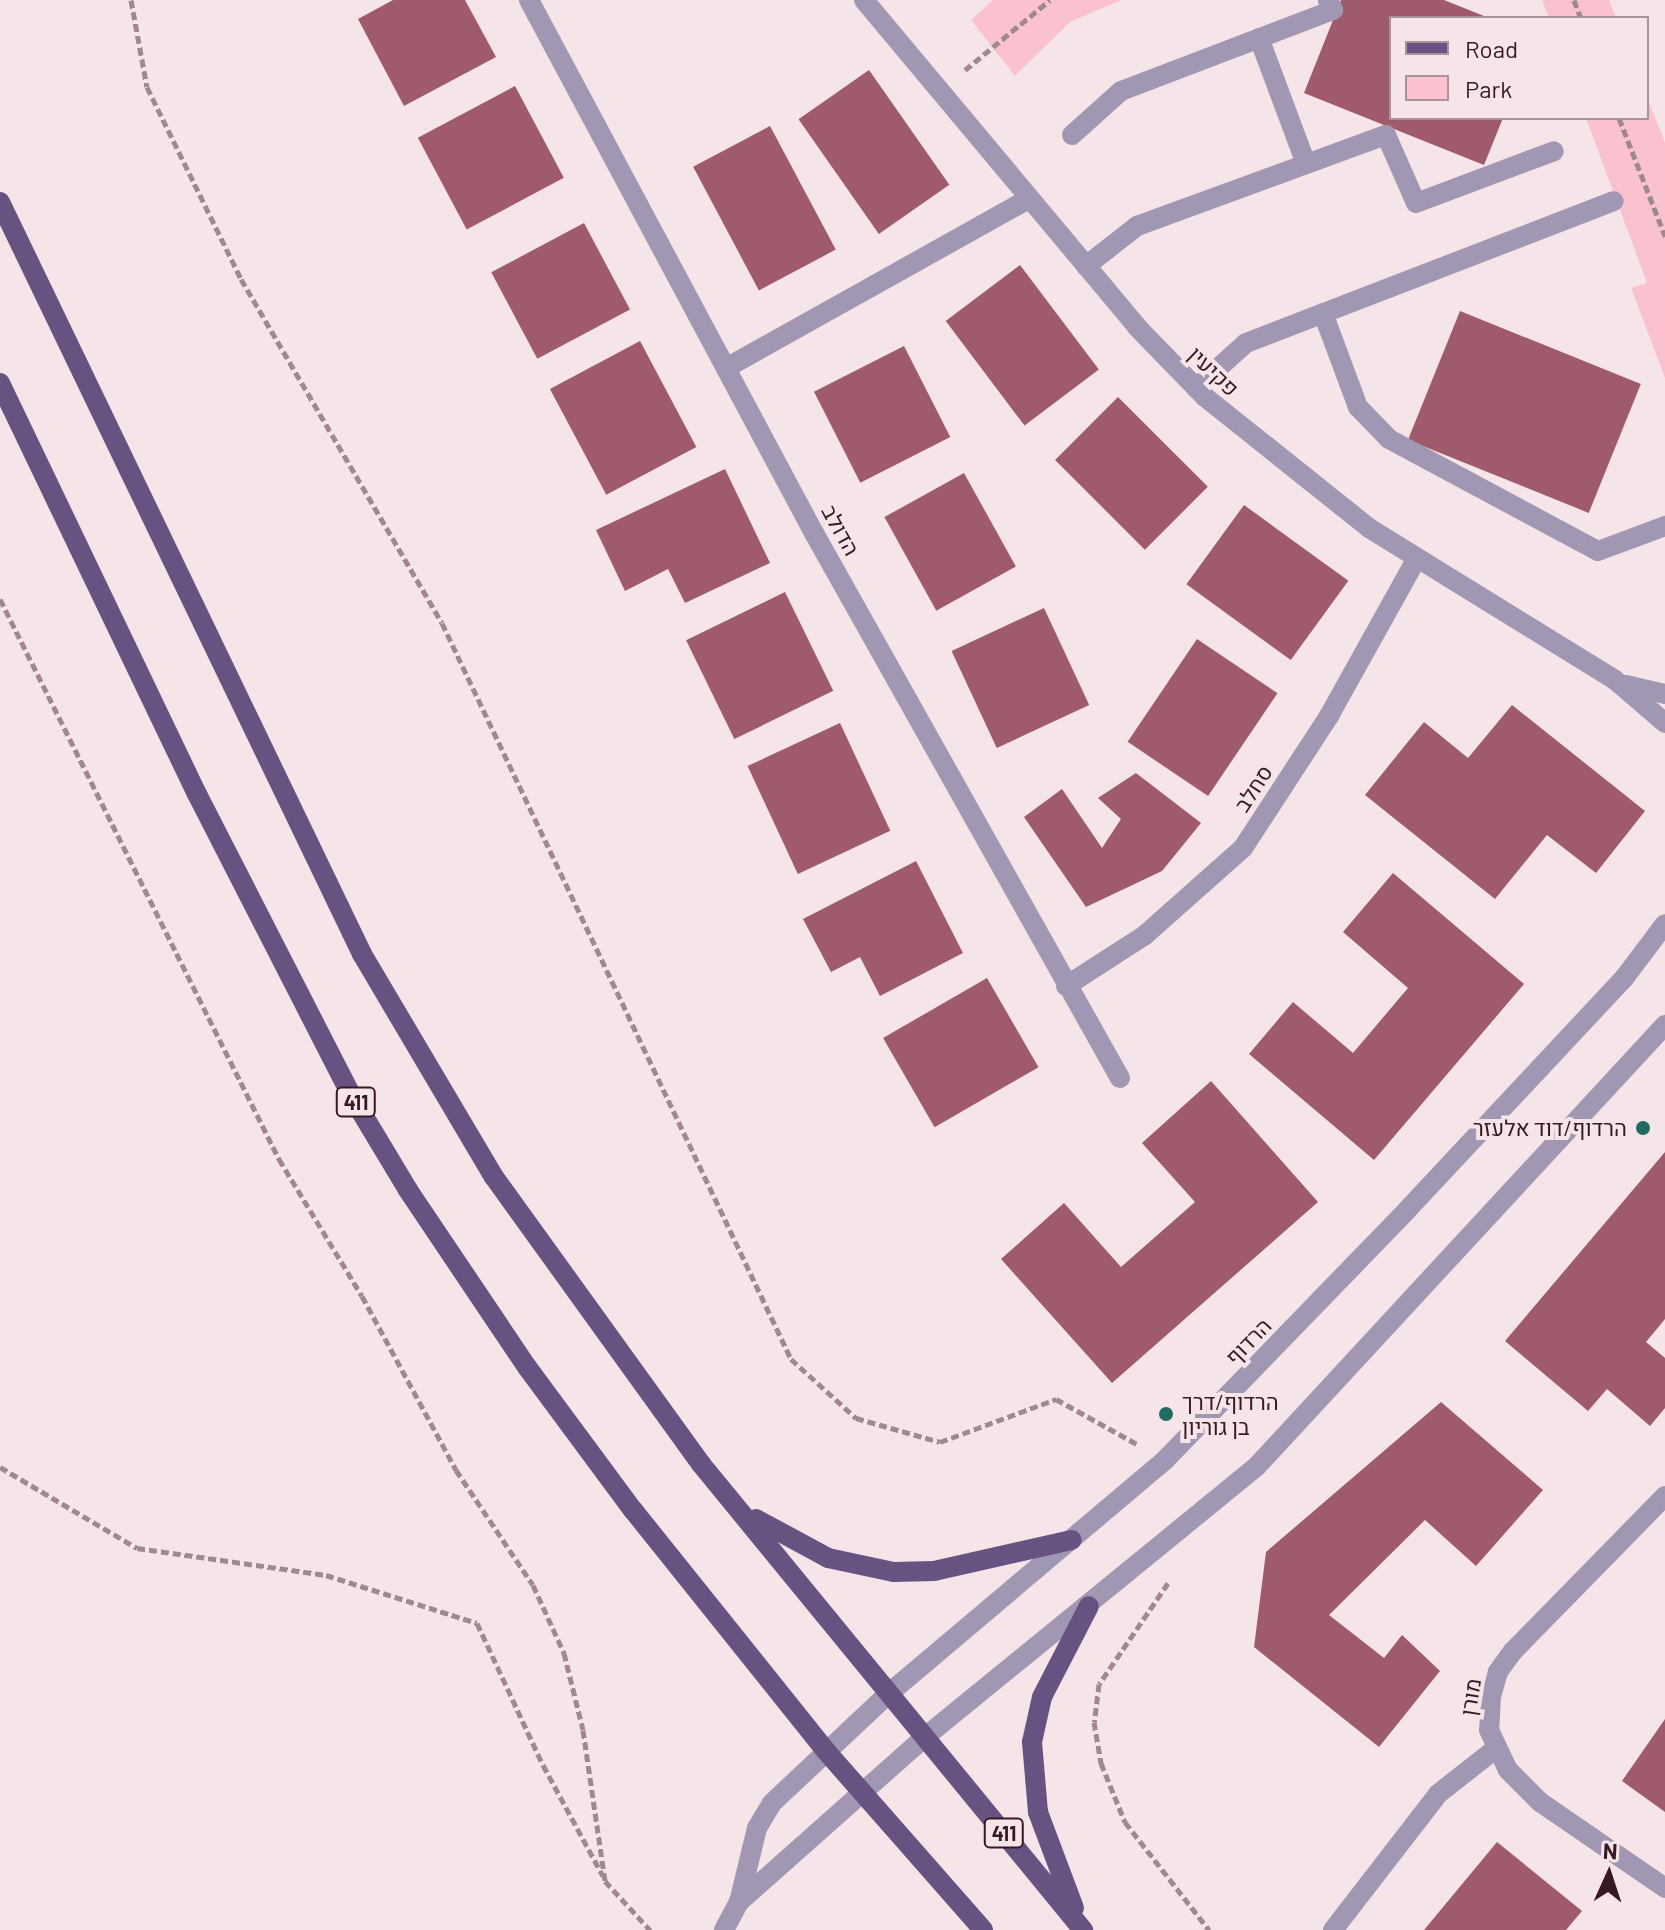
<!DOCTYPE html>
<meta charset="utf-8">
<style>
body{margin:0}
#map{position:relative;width:1665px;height:1930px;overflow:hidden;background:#f5e4e8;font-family:Barlow,Heebo,sans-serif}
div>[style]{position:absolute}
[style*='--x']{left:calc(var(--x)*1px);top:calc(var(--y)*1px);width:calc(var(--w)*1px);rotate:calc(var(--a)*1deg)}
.green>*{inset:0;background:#fac2ce}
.building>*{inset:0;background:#9f5a6c;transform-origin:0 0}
.path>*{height:5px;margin-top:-2.5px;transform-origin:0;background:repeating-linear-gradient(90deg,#9f888e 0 8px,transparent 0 12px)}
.minor>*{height:20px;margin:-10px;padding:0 10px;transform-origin:10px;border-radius:10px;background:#a297b2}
.major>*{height:20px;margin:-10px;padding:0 10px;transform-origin:10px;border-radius:10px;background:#675282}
.dots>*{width:22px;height:22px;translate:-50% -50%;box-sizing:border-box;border:4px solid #f5e4e8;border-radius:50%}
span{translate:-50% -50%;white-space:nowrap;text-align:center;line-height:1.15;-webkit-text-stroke:8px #f5e4e8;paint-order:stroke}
.shield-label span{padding:2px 6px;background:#f5e4e8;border:2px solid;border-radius:6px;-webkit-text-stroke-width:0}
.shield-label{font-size:20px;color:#371a21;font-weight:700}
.street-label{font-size:22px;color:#371a21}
.poi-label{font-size:22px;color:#371a21}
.right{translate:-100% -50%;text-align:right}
.left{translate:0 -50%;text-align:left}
.legend{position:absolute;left:1389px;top:16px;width:260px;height:104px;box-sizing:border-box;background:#f5e4e8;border:2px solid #a99398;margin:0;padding:10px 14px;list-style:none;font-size:24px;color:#371a21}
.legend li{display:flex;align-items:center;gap:16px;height:40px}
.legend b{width:40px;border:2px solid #a99398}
.north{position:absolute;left:1569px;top:1834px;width:80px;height:80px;-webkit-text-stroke:6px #f5e4e8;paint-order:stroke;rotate:3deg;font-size:22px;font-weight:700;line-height:32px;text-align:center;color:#371a21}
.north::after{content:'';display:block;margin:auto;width:28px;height:36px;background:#371a21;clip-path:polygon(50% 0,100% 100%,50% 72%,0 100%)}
</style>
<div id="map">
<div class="green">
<div style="clip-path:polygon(993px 0,1121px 0,1070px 22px,1015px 76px,971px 20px)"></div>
<div style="clip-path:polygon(1542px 0,1609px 0,1616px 18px,1549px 18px)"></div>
<div style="clip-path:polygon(1647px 97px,1665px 143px,1665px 378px,1631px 288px,1647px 283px,1586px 118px,1647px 118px)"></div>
</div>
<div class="building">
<div style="clip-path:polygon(393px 0,465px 0,496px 57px,404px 106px,358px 19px)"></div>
<div style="clip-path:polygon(1341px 0,1444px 0,1489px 18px,1391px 18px,1391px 118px,1503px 118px,1484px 165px,1304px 93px)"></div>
<div style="left:869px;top:70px;width:140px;height:86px;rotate:55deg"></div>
<div style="left:515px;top:86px;width:104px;height:110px;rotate:62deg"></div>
<div style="left:770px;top:126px;width:140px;height:87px;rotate:62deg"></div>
<div style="left:584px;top:223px;width:98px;height:105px;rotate:62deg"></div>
<div style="left:1020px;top:265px;width:131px;height:93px;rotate:53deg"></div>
<div style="left:1460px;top:311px;width:195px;height:139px;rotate:22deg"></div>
<div style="left:640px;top:341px;width:120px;height:102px;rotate:62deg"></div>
<div style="left:904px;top:346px;width:102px;height:101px;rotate:63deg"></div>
<div style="left:1118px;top:397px;width:127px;height:89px;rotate:45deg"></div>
<div style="clip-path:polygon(725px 469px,770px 563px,685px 603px,668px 569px,625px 591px,596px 530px)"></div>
<div style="left:964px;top:473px;width:107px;height:91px;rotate:61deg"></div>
<div style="left:1244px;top:505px;width:129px;height:98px;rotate:36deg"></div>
<div style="left:785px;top:592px;width:110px;height:110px;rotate:64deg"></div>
<div style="left:1044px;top:608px;width:107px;height:102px;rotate:65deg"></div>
<div style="left:1197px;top:639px;width:97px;height:124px;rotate:34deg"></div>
<div style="clip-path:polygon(1512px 705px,1645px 811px,1596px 873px,1547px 835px,1495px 899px,1365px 795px,1424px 722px,1468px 758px)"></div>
<div style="left:840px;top:723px;width:119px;height:102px;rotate:65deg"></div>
<div style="clip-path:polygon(1136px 773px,1201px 823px,1162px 871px,1086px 907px,1024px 817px,1062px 789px,1102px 848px,1121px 819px,1098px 798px)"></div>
<div style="clip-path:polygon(916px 861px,963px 953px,880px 996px,860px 957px,831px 972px,803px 919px)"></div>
<div style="clip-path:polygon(1393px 873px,1524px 984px,1374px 1160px,1249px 1054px,1293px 1002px,1353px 1053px,1408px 988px,1343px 932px)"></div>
<div style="left:987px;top:978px;width:103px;height:120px;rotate:60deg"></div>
<div style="clip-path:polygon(1211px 1081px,1318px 1202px,1112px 1383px,1001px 1259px,1064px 1203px,1121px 1267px,1195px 1202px,1142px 1143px)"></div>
<div style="clip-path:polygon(1665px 1152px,1665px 1319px,1646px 1342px,1665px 1358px,1665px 1408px,1650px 1426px,1607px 1389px,1588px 1411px,1505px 1341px)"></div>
<div style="clip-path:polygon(1441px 1402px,1543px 1490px,1476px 1566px,1425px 1520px,1329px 1615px,1384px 1658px,1402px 1635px,1440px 1671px,1379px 1747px,1254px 1647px,1266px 1552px)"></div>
<div style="clip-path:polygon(1665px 1719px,1665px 1812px,1622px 1781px)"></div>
<div style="clip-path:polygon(1497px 1842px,1582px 1911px,1566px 1930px,1424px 1930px)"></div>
</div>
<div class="path">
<div style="--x:131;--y:0;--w:88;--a:79.6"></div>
<div style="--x:147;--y:87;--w:214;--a:63.9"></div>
<div style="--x:241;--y:279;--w:398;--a:59.7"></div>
<div style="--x:442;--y:623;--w:815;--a:64.63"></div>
<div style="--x:791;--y:1359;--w:88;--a:42.2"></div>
<div style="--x:856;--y:1418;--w:87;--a:15.9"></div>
<div style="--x:940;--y:1442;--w:124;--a:-20.3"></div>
<div style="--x:1056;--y:1399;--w:93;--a:29.1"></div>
<div style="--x:1574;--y:0;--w:19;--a:69"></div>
<div style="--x:965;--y:70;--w:110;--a:-39.5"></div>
<div style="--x:1619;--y:118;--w:127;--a:68.7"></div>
<div style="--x:0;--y:599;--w:626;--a:63.52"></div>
<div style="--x:279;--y:1159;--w:160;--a:58.8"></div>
<div style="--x:362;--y:1296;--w:198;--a:61.6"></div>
<div style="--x:456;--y:1470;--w:138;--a:56.2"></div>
<div style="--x:533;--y:1585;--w:75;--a:65.5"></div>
<div style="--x:564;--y:1653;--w:79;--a:76.1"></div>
<div style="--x:583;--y:1730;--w:153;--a:81.7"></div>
<div style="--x:605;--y:1881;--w:67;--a:47.4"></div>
<div style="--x:0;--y:1467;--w:159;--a:30.6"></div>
<div style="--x:137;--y:1548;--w:191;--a:8.1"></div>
<div style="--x:326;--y:1575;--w:158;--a:17.6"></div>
<div style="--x:477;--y:1623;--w:157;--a:65.1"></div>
<div style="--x:543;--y:1765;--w:126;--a:61.6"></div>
<div style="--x:1168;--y:1583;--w:122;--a:124.3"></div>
<div style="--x:1099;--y:1684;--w:38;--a:97"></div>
<div style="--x:1094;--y:1722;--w:42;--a:80.3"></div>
<div style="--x:1101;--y:1763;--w:64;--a:67.9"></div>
<div style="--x:1125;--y:1822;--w:137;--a:52.1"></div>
</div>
<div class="minor">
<div style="--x:529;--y:0;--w:604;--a:61.87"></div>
<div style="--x:814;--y:533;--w:625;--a:60.69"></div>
<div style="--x:864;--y:0;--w:426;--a:50.1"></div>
<div style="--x:1137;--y:327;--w:98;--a:45.8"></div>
<div style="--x:1205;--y:397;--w:210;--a:38.6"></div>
<div style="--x:1369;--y:528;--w:289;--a:31.7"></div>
<div style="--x:1615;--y:680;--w:66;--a:40.7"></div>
<div style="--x:1259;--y:38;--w:134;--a:69.5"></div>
<div style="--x:1072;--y:135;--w:66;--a:-41.9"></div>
<div style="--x:1121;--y:91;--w:227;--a:-20.9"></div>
<div style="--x:1333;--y:10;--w:11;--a:-117"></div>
<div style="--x:1086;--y:266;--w:65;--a:-38.1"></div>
<div style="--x:1137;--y:226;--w:265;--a:-20.1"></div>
<div style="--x:1386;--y:135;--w:74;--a:66.2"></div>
<div style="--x:1416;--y:203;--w:147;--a:-20.6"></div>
<div style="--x:1323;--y:313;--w:100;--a:69.6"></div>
<div style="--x:1358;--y:407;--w:45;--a:45.9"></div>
<div style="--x:1389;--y:439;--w:237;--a:28.2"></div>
<div style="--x:1598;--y:551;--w:72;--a:-20.5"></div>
<div style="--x:726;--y:368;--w:348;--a:-29.2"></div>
<div style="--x:1196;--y:388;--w:67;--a:-42"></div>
<div style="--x:1246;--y:343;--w:394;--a:-21.1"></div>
<div style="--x:1626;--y:685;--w:40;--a:13"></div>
<div style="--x:1066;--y:986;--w:94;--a:-32.8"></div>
<div style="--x:1145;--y:935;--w:131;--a:-41.6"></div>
<div style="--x:1243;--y:848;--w:158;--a:-56.9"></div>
<div style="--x:1329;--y:716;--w:179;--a:-60.9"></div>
<div style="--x:1665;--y:1496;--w:217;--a:134.4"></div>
<div style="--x:1513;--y:1651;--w:26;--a:126"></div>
<div style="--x:1498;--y:1672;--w:25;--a:106"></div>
<div style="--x:1491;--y:1696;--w:34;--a:93"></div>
<div style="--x:1489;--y:1730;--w:44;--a:64.6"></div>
<div style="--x:1508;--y:1770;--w:45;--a:45"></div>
<div style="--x:1540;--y:1802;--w:152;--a:34.5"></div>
<div style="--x:739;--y:1902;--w:249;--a:-41.6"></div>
<div style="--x:925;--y:1737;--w:429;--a:-39.2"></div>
<div style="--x:1257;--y:1466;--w:601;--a:-47.23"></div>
<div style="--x:724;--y:1930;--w:32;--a:-62"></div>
<div style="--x:739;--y:1902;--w:76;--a:-76.3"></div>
<div style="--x:757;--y:1828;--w:29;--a:-59"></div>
<div style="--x:772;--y:1803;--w:158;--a:-43.2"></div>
<div style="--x:887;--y:1695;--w:364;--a:-40.2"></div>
<div style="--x:1165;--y:1460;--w:349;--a:-45.9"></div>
<div style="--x:1408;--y:1209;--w:318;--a:-46.9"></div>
<div style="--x:1625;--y:977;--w:66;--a:-53"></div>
<div style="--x:1333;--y:1930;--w:172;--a:-52.3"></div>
<div style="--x:1438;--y:1794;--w:71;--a:-38.2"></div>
</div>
<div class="major">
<div style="--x:0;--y:202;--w:835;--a:64.29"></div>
<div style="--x:362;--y:954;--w:259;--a:59.4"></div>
<div style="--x:494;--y:1177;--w:354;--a:54.2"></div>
<div style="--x:701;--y:1464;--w:603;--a:50.66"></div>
<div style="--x:0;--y:383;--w:456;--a:64.4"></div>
<div style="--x:197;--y:794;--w:338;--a:62.9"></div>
<div style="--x:351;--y:1095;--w:111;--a:59"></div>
<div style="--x:408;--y:1190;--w:213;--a:56.1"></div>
<div style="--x:527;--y:1367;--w:178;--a:53.5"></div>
<div style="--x:633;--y:1510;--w:309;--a:51.3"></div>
<div style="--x:826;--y:1751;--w:238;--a:48.7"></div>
<div style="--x:756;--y:1519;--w:82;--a:28.4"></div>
<div style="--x:828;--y:1558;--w:67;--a:12"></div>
<div style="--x:894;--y:1572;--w:40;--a:-1.4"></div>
<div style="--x:934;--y:1571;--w:141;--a:-12.7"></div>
<div style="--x:1074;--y:1908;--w:103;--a:-110.6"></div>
<div style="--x:1038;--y:1812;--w:70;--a:-94.9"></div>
<div style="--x:1032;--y:1742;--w:46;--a:-77.5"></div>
<div style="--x:1042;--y:1697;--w:102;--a:-62.7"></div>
</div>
<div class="dots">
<div style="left:1643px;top:1128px;background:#216a62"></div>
<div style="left:1166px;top:1414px;background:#216a62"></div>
</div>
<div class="shield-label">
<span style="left:356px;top:1102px">411</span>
<span style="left:1004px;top:1833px">411</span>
</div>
<div class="street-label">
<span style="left:1214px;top:371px;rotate:44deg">פקיעין</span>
<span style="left:841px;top:530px;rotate:61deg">הדולב</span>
<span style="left:1253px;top:788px;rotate:-57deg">סחלב</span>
<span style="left:1248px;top:1341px;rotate:-46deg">הרדוף</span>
<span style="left:1470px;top:1697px;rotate:-81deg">מורן</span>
</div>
<div class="poi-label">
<span class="right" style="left:1627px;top:1128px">הרדוף/דוד אלעזר</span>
<span class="left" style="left:1182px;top:1414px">הרדוף/דרך<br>בן גוריון</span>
</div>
<ul class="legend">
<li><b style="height:10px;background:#675282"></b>Road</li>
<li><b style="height:22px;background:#fac2ce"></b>Park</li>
</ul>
<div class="north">N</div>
</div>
